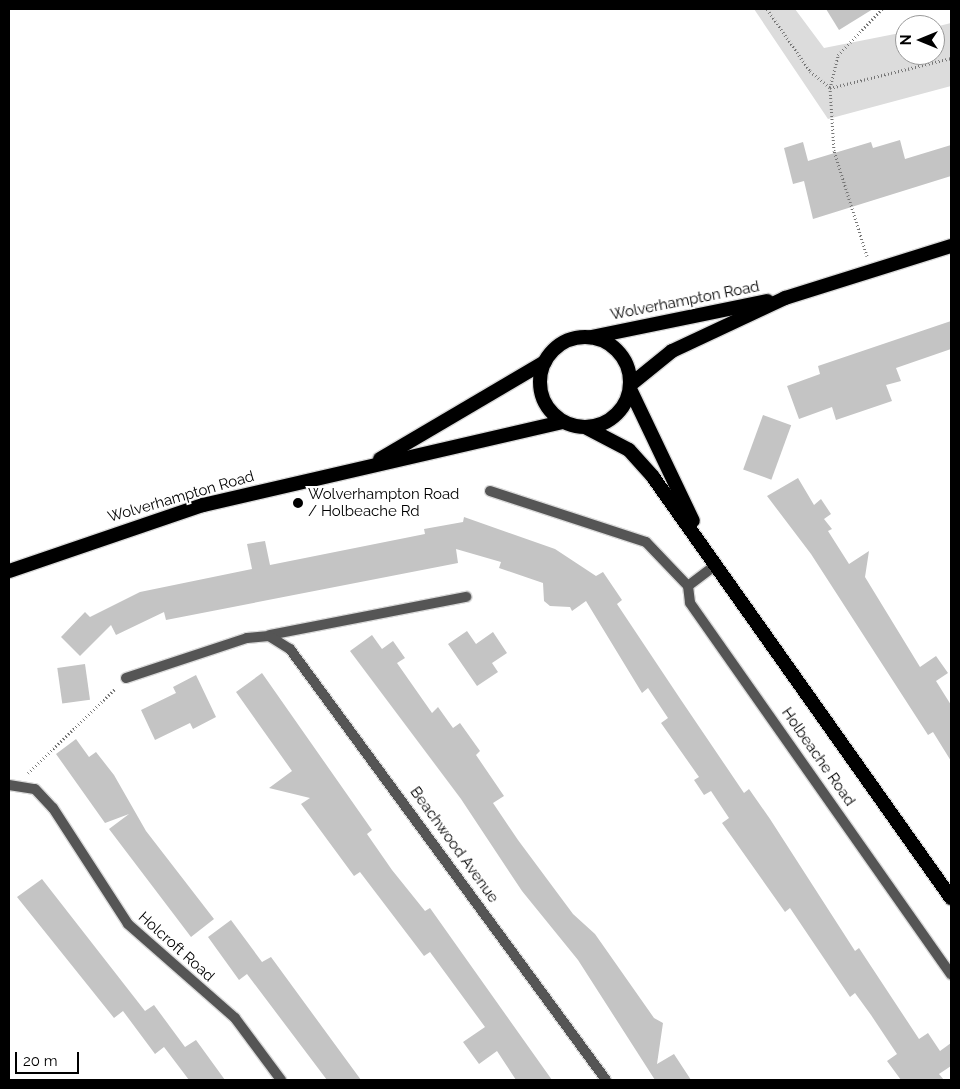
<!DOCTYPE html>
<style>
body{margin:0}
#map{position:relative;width:960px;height:1089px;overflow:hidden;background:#fff;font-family:Raleway,sans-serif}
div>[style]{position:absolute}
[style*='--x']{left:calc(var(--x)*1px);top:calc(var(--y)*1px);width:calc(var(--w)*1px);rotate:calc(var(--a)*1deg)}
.green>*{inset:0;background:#dcdcdc}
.building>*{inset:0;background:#c4c4c4;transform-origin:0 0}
.path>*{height:3px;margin-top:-1.5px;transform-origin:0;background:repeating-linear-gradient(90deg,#777 0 1px,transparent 0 3.5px)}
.roads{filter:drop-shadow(1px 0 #dbdbdb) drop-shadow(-1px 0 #dbdbdb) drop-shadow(0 1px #dbdbdb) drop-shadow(0 -1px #dbdbdb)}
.service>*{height:10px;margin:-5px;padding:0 5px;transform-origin:5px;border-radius:5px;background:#555}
.minor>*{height:10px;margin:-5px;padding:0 5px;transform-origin:5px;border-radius:5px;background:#555}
.trunk>*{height:14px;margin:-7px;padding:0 7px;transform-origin:7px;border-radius:7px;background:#000}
.trunk>.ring{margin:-7px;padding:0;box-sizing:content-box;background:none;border:14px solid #000;border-radius:50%}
.dots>*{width:14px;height:14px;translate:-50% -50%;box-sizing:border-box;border:2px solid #fff;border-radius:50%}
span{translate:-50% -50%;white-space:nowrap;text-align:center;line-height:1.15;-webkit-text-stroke:4px #fff;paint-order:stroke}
.street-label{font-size:15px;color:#000}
.poi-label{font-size:15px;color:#000}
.left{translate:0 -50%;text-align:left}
.frame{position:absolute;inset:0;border:10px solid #000;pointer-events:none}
.north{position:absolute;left:895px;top:15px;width:50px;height:50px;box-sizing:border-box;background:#fff;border:1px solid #999;border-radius:50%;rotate:270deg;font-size:14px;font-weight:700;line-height:20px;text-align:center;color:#000}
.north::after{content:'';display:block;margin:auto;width:18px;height:22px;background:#000;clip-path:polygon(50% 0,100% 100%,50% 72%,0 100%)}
.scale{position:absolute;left:15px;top:1052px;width:64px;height:22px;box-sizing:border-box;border:2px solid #000;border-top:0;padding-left:6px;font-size:15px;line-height:18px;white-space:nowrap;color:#000;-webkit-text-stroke:4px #fff;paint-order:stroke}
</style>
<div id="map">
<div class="green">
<div style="clip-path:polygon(754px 9px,795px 9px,824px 48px,905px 32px,905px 55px,935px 55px,935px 27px,951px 23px,951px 86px,828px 119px)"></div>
</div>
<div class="building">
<div style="clip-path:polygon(826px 9px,873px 9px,839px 30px)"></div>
<div style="clip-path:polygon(900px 140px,905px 159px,951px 145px,951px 176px,813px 219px,804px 181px,793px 184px,784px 148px,803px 142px,808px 161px,871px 142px,873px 148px)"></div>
<div style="clip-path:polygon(951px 321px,951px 349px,896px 368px,901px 381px,886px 385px,892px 401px,836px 420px,832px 407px,799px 419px,787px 386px,820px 374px,818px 366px)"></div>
<div style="left:763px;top:415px;width:30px;height:58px;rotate:20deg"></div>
<div style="clip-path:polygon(798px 478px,814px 505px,821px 499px,831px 514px,824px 519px,832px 529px,828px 531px,849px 564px,869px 551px,865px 577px,920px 667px,936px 656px,948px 673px,936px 681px,951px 705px,951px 761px,933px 732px,928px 735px,811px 554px,767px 496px)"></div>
<div style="clip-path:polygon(464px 517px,555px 549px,596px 576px,603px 572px,622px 600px,617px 604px,681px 700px,744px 793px,749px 789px,770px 819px,855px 951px,859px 948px,919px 1039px,928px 1033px,940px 1051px,951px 1043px,951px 1066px,939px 1074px,944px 1080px,901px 1080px,887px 1061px,897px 1054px,871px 1015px,855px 993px,850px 997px,790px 908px,785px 912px,732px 837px,722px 823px,729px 818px,711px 791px,704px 795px,694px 780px,699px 777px,661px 723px,668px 718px,648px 688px,642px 693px,586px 601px,572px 611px,570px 607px,550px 606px,544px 601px,543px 583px,499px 568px,501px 562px,456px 549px,458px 563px,166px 620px,164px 612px,116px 635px,111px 625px,80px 656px,61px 637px,85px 612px,90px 617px,140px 592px,252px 569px,247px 544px,265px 541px,270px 565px,425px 534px,424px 529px,463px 522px)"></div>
<div style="clip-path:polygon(467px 631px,476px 644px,493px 632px,507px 653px,492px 663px,498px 672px,477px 686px,448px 644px)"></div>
<div style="clip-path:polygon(372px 635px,382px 649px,393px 641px,405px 658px,397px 663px,432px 713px,438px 707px,453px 728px,460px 723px,480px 751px,476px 755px,504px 796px,493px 803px,518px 840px,573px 914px,595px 934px,654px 1018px,663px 1023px,657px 1064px,674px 1054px,691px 1080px,655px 1080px,578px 960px,522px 891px,461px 799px,350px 651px)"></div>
<div style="left:85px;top:664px;width:36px;height:28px;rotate:82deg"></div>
<div style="clip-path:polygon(262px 673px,372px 830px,367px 834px,392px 870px,425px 911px,430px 908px,552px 1080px,516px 1080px,497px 1051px,479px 1064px,463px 1042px,485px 1027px,430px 952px,424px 956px,360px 872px,354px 876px,301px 804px,310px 798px,269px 788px,292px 771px,236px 692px)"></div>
<div style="clip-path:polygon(196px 675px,216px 717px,193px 729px,190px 723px,155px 740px,141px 710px,176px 693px,173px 687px)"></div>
<div style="clip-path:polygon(76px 739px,89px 757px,96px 752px,114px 775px,146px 831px,214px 919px,191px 937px,109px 829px,129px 814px,105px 823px,56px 754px)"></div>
<div style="clip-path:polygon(42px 879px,145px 1011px,154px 1005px,185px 1047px,196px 1040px,225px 1080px,189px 1080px,164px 1047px,155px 1054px,123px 1011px,114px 1018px,17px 897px)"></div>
<div style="clip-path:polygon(231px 920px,262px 962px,271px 957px,361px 1080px,327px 1080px,247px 974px,239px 980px,208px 937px)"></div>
</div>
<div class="path">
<div style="--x:767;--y:9;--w:75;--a:55.3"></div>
<div style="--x:810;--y:71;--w:26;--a:40"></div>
<div style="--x:830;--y:88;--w:125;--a:-13.9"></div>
<div style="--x:867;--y:256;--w:110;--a:-107.4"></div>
<div style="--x:834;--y:151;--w:63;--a:-93.6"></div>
<div style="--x:830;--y:88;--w:34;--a:-76"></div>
<div style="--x:838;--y:55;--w:64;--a:-46.3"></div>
<div style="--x:28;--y:773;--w:121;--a:-44"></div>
</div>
<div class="roads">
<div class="service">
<div style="--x:490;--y:491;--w:164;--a:18.1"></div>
<div style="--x:646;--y:542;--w:61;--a:46.3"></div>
</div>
<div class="minor">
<div style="--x:717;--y:564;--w:36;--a:143"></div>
<div style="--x:688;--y:586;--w:17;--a:83"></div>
<div style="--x:690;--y:603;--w:454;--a:54.9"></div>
<div style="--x:270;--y:635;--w:200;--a:-11"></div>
<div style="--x:126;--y:678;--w:127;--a:-18.3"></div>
<div style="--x:247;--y:638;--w:22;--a:-5"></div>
<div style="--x:269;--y:636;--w:25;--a:32"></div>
<div style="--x:290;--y:649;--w:534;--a:53.75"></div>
<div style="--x:9;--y:785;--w:26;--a:9"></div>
<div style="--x:35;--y:789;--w:26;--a:47"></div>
<div style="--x:53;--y:808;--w:138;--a:57.1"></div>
<div style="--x:128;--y:924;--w:142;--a:41.3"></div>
<div style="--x:235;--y:1018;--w:77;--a:53.4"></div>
</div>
<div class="trunk">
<div style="--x:592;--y:337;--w:179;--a:-11.6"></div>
<div class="ring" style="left:540px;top:337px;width:76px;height:76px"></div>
<div style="--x:630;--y:385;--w:54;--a:-39"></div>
<div style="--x:672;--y:351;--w:125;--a:-25.1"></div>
<div style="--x:785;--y:298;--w:174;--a:-17.4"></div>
<div style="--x:630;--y:389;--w:146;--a:64.5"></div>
<div style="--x:587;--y:428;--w:47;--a:27.6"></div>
<div style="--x:629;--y:450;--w:36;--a:48"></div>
<div style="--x:653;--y:477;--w:516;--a:54.71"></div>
<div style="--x:380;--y:459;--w:191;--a:-30.5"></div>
<div style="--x:9;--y:571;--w:205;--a:-18.8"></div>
<div style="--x:203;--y:505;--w:369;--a:-13"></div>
</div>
</div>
<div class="dots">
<div style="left:298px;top:503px;background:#000"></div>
</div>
<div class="street-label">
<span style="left:685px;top:301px;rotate:-11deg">Wolverhampton Road</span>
<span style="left:181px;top:497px;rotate:-16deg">Wolverhampton Road</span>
<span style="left:818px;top:757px;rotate:55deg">Holbeache Road</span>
<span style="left:454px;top:845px;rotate:54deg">Beachwood Avenue</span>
<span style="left:176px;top:947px;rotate:42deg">Holcroft Road</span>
</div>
<div class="poi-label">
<span class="left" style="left:308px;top:503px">Wolverhampton Road<br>/ Holbeache Rd</span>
</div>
<div class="frame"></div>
<div class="north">N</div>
<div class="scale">20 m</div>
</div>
